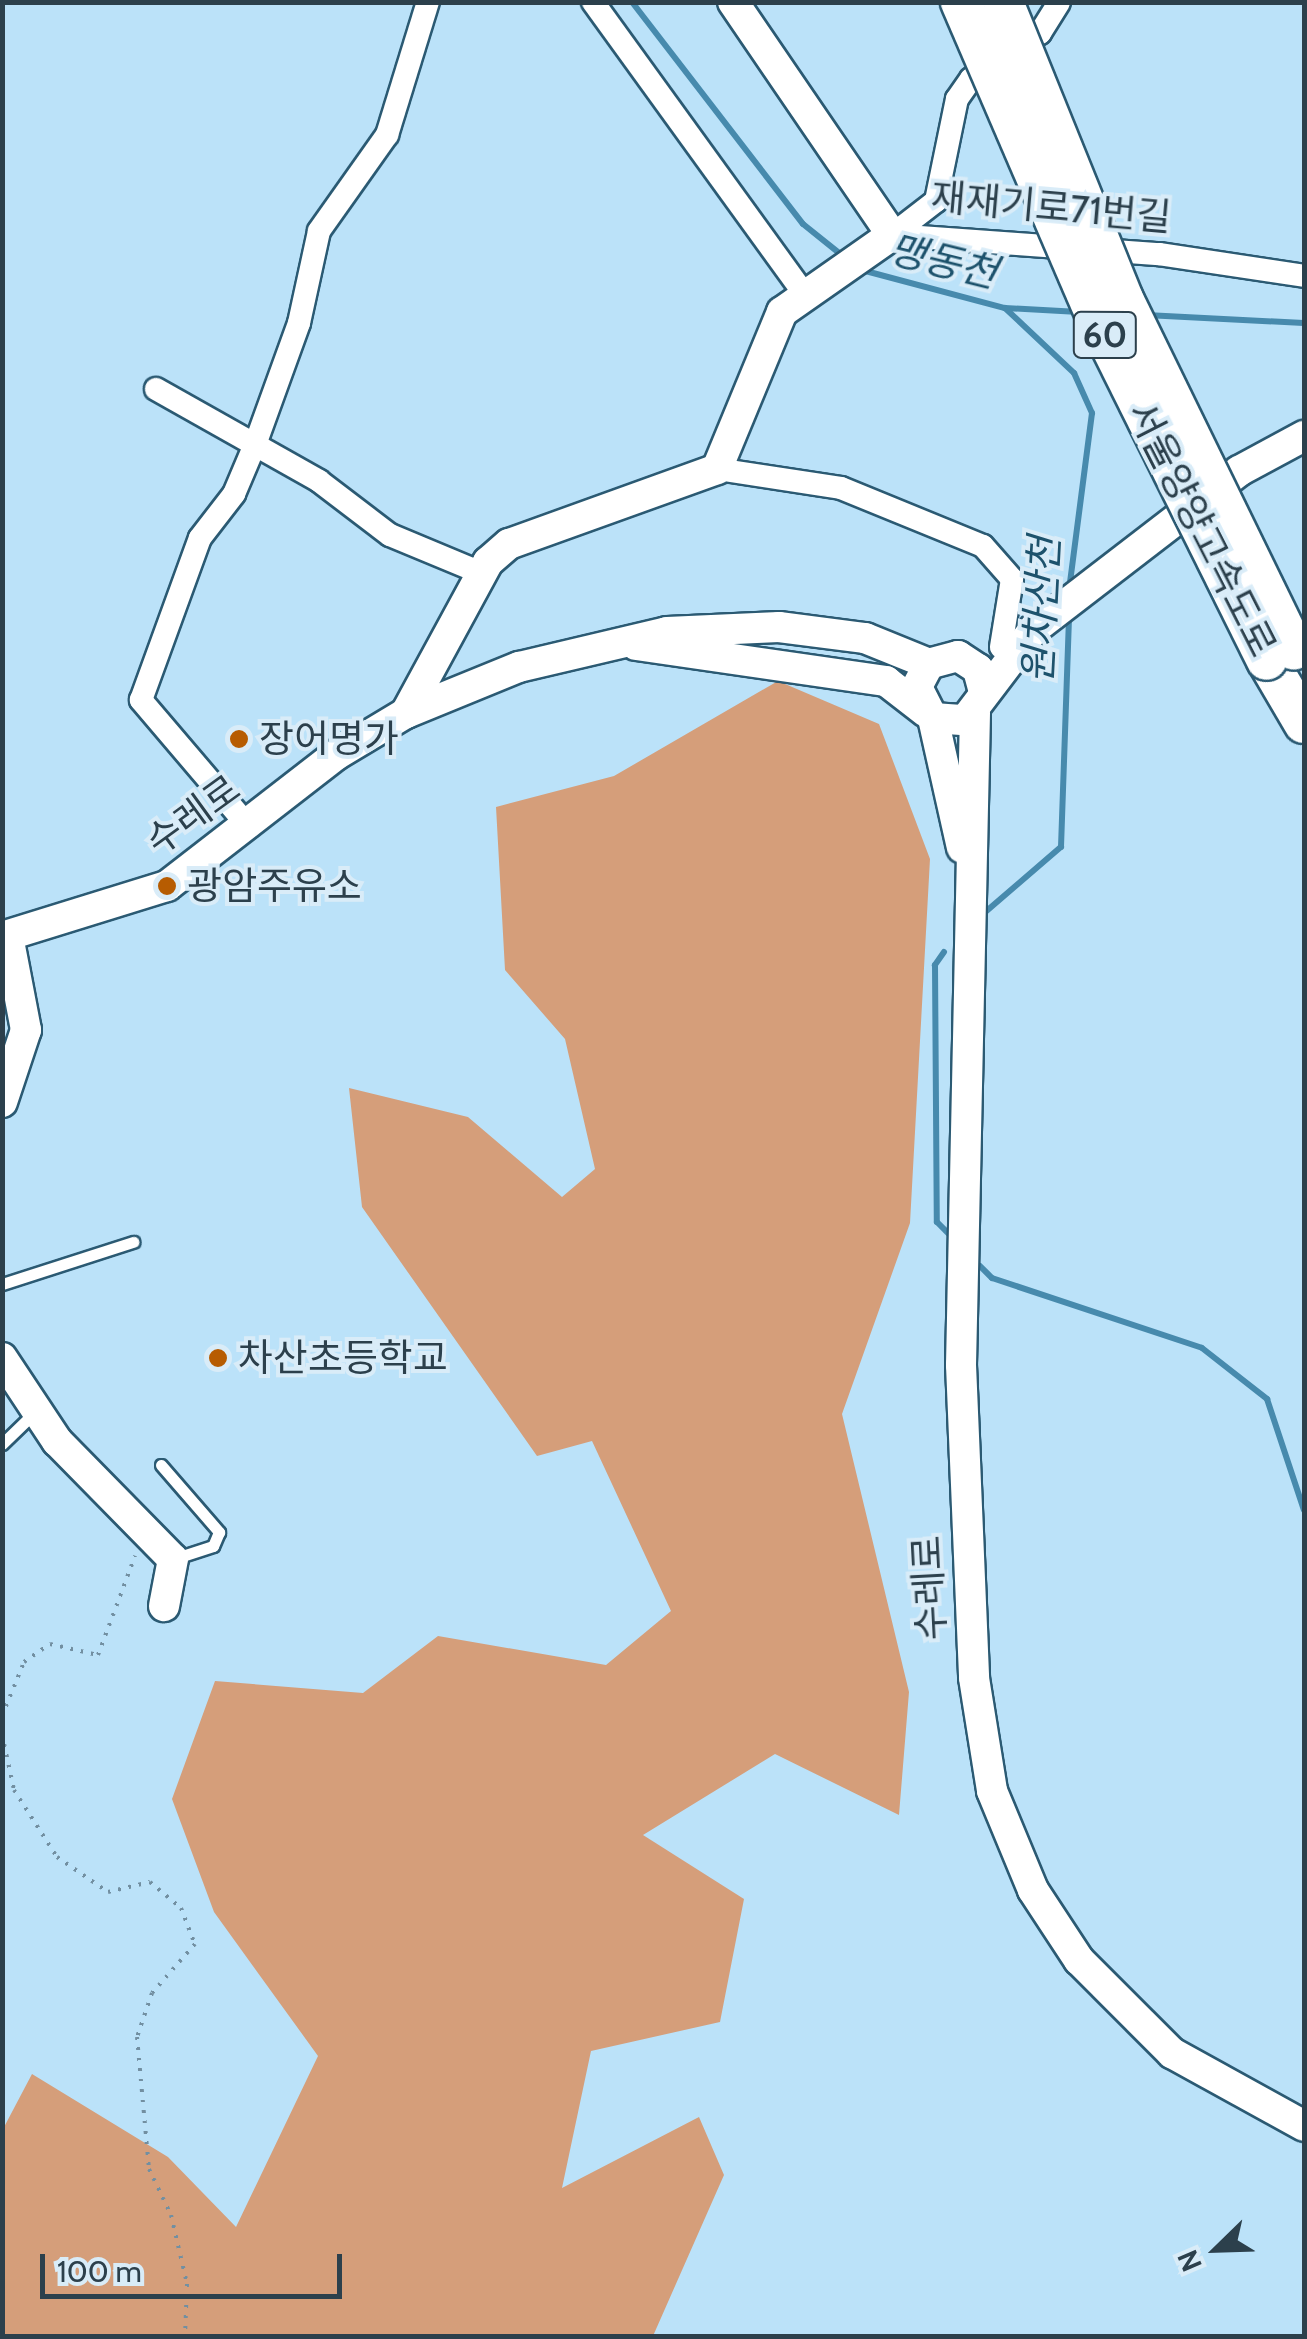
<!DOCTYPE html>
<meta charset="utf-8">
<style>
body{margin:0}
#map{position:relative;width:1307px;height:2339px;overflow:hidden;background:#bbe2f9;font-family:Cabin,"Noto Sans KR",sans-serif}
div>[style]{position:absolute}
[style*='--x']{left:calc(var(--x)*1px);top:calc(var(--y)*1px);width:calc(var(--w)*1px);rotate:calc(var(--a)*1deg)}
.green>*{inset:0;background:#d59e7a}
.stream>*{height:6px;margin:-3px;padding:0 3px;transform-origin:3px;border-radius:3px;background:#478aad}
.path>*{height:4px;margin-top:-2px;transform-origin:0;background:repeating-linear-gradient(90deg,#728fa1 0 2.5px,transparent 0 10.5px)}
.roads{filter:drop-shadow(2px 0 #2b5a73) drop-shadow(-2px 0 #2b5a73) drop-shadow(0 2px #2b5a73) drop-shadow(0 -2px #2b5a73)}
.lane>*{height:11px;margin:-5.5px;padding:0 5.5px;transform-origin:5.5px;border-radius:5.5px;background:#fff}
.street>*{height:22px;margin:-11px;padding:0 11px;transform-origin:11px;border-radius:11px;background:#fff}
.secondary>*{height:30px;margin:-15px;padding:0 15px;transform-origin:15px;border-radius:15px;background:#fff}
.highway>*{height:40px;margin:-20px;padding:0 20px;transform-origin:20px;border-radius:20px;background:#fff}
.bridges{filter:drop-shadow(2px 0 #2b5a73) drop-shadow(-2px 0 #2b5a73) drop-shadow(0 2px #2b5a73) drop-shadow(0 -2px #2b5a73)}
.highway-bridge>*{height:40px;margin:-20px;padding:0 20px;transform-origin:20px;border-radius:20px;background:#fff}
.dots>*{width:28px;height:28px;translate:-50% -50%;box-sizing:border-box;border:5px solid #d9ecf8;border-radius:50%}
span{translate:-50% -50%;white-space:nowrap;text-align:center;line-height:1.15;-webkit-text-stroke:8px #d9ecf8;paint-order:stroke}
.shield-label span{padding:2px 8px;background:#d9ecf8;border:2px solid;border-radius:8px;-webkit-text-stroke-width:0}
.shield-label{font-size:35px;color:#2c404c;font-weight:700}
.street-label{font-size:38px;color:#2c404c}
.poi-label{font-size:38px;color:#2c404c}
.left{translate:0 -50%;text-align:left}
.water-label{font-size:40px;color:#1d526c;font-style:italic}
.frame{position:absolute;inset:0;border:5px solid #2c404c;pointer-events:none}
.north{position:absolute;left:1167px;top:2199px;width:100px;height:100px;-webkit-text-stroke:8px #d9ecf8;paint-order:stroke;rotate:247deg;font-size:28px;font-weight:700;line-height:40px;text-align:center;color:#2c404c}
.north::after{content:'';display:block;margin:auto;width:35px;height:45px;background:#2c404c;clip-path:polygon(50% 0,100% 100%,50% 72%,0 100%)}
.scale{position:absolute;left:40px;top:2254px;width:302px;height:45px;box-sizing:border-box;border:5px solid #2c404c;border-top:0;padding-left:12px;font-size:30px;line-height:35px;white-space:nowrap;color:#2c404c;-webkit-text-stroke:8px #d9ecf8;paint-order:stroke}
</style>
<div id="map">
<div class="green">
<div style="clip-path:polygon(778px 681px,879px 724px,930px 859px,910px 1223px,842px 1414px,909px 1692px,899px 1815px,775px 1754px,643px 1835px,744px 1899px,720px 2022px,591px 2051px,562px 2188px,699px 2117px,724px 2175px,653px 2336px,3px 2336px,3px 2129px,32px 2074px,168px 2157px,236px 2227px,318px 2056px,214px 1912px,172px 1799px,215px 1681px,363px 1693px,438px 1636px,606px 1665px,671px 1611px,592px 1441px,537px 1456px,362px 1207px,349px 1088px,468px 1117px,562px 1197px,595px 1169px,565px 1039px,505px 970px,496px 807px,614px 776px)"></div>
</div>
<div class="stream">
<div style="--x:632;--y:2;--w:280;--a:52.4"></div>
<div style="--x:803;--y:224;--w:53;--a:38.8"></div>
<div style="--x:858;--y:269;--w:152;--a:14.9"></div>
<div style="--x:1005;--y:308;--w:74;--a:3.1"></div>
<div style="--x:1005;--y:308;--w:95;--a:43.3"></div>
<div style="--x:1074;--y:373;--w:44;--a:65.8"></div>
<div style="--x:1092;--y:413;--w:177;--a:97.4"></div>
<div style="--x:1146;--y:315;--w:158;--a:2.9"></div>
<div style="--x:983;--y:914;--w:103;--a:-40.7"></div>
<div style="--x:1061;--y:847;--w:230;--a:-88"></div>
<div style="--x:944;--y:952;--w:16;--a:125"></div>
<div style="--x:935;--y:965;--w:257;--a:89.6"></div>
<div style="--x:937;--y:1222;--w:17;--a:45"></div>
<div style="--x:980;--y:1266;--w:17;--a:45"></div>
<div style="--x:992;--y:1278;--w:221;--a:18.4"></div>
<div style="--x:1202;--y:1348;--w:83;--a:38.1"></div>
<div style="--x:1267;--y:1399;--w:117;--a:71.6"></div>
</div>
<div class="path">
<div style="--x:2;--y:1716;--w:58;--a:-67.8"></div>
<div style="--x:24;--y:1662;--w:32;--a:-35"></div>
<div style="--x:50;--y:1644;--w:49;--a:12.9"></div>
<div style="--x:98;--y:1655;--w:106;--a:-69.5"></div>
<div style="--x:2;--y:1734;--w:57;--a:77.9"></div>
<div style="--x:14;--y:1790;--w:80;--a:57.3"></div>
<div style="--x:57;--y:1857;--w:62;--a:34.5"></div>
<div style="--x:108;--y:1892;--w:43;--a:-13.4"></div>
<div style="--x:150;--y:1882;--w:40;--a:40"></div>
<div style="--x:181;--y:1908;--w:39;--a:69"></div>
<div style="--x:195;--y:1944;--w:65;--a:131.3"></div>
<div style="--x:152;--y:1993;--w:46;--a:108.8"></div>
<div style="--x:137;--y:2037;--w:133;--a:84.8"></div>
<div style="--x:149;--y:2169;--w:51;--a:64.4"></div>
<div style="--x:171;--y:2215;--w:71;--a:76.9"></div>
<div style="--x:187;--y:2284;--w:52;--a:92.2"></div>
</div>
<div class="roads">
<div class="lane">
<div style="--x:2;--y:1284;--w:138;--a:-17.8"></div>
<div style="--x:2;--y:1444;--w:46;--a:-44.1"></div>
<div style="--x:161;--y:1465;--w:89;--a:49.1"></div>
<div style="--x:219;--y:1532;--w:15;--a:113"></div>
<div style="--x:213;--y:1546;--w:38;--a:162"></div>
</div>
<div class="street">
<div style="--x:593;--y:2;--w:357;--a:54.1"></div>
<div style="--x:892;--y:235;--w:268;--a:4.1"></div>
<div style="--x:1159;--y:254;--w:147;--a:8.6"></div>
<div style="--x:892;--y:235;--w:56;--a:-37.7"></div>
<div style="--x:936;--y:201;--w:104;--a:-78.4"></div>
<div style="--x:957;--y:99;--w:24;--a:-55"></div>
<div style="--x:971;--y:79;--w:83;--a:-33.7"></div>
<div style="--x:1040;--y:33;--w:36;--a:-58"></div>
<div style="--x:156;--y:389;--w:187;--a:29.4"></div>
<div style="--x:319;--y:481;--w:89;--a:37.3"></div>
<div style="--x:390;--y:535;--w:96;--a:22.6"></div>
<div style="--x:717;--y:469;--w:125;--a:8.7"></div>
<div style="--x:841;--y:488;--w:153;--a:22.2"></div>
<div style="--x:983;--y:546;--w:44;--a:48.7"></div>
<div style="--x:1012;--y:579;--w:69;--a:99.2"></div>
<div style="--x:249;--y:827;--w:167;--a:-130.4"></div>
<div style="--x:141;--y:700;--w:172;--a:-70"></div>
<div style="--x:200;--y:538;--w:56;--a:-52.3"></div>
<div style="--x:234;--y:494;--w:56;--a:-67.1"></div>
<div style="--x:256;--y:442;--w:127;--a:-70.1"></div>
<div style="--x:299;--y:323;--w:94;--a:-77.7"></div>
<div style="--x:319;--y:231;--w:118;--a:-54.7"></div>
<div style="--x:387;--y:135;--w:139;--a:-72.9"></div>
</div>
<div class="secondary">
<div style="--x:636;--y:645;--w:253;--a:8.2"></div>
<div style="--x:886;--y:681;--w:51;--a:37.8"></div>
<div style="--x:984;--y:692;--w:24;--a:-105"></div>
<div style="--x:978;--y:669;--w:24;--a:-147"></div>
<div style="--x:958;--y:656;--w:30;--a:165"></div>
<div style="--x:929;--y:664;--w:26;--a:118"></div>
<div style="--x:917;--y:687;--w:35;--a:63"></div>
<div style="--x:933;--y:718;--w:32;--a:4"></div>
<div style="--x:965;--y:720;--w:114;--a:-52.8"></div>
<div style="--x:1034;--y:629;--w:259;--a:-37.6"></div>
<div style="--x:1239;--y:471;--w:74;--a:-28.3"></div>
<div style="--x:406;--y:713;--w:172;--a:-61.5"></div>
<div style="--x:488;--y:562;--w:28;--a:-41"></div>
<div style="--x:509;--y:544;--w:221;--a:-19.8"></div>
<div style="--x:717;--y:469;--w:170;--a:-67.5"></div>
<div style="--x:782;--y:312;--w:134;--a:-35"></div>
<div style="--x:892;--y:235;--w:282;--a:-124.3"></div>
<div style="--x:975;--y:713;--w:652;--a:91.23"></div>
<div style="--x:961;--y:1365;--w:313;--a:87.6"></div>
<div style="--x:974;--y:1678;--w:114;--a:80.9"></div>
<div style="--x:992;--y:1791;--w:107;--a:67.5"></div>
<div style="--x:1033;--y:1890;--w:84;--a:56.7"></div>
<div style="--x:1079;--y:1960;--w:132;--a:45"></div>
<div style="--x:1172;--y:2053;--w:151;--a:28.9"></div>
<div style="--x:933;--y:718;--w:133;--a:77.4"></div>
<div style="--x:2;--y:937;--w:173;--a:-17.2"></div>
<div style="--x:167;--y:886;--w:214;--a:-37.8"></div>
<div style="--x:336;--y:755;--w:82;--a:-31"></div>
<div style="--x:406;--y:713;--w:122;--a:-22.2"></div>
<div style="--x:519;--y:667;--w:152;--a:-13.3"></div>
<div style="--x:667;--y:632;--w:112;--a:-2.6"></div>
<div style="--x:779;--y:627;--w:87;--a:7.3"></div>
<div style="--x:865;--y:638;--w:69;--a:22.1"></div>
<div style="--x:2;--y:1102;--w:76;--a:-71.6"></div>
<div style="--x:26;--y:1030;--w:96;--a:-100.8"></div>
<div style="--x:2;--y:1358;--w:100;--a:56.5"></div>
<div style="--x:57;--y:1441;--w:165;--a:45.5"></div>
<div style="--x:173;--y:1559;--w:48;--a:100.8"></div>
</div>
<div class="highway">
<div style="--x:1267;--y:660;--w:73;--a:59.6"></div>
</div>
</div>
<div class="bridges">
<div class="highway-bridge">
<div style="--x:961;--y:2;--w:348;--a:66.7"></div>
<div style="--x:1099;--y:322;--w:377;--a:63.6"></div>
<div style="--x:1003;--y:2;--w:320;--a:68"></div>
<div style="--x:1123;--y:299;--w:390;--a:64"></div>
</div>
</div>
<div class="dots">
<div style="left:239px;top:739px;background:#b75c01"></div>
<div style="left:167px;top:886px;background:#b75c01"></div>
<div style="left:218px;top:1358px;background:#b75c01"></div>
</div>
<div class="shield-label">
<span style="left:1105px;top:335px">60</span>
</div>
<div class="street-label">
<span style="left:1051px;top:207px;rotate:5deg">재재기로71번길</span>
<span style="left:1202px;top:529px;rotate:63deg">서울양양고속도로</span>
<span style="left:193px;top:815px;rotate:-36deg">수레로</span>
<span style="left:929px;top:1588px;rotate:-93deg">수레로</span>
</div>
<div class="poi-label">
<span class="left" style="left:259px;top:739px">장어명가</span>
<span class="left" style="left:187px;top:886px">광암주유소</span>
<span class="left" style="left:238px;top:1358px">차산초등학교</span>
</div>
<div class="water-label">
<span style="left:943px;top:261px;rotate:14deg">맹동천</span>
<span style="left:1041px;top:610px;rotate:-87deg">원차산천</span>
</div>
<div class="frame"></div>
<div class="north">N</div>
<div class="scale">100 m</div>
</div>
